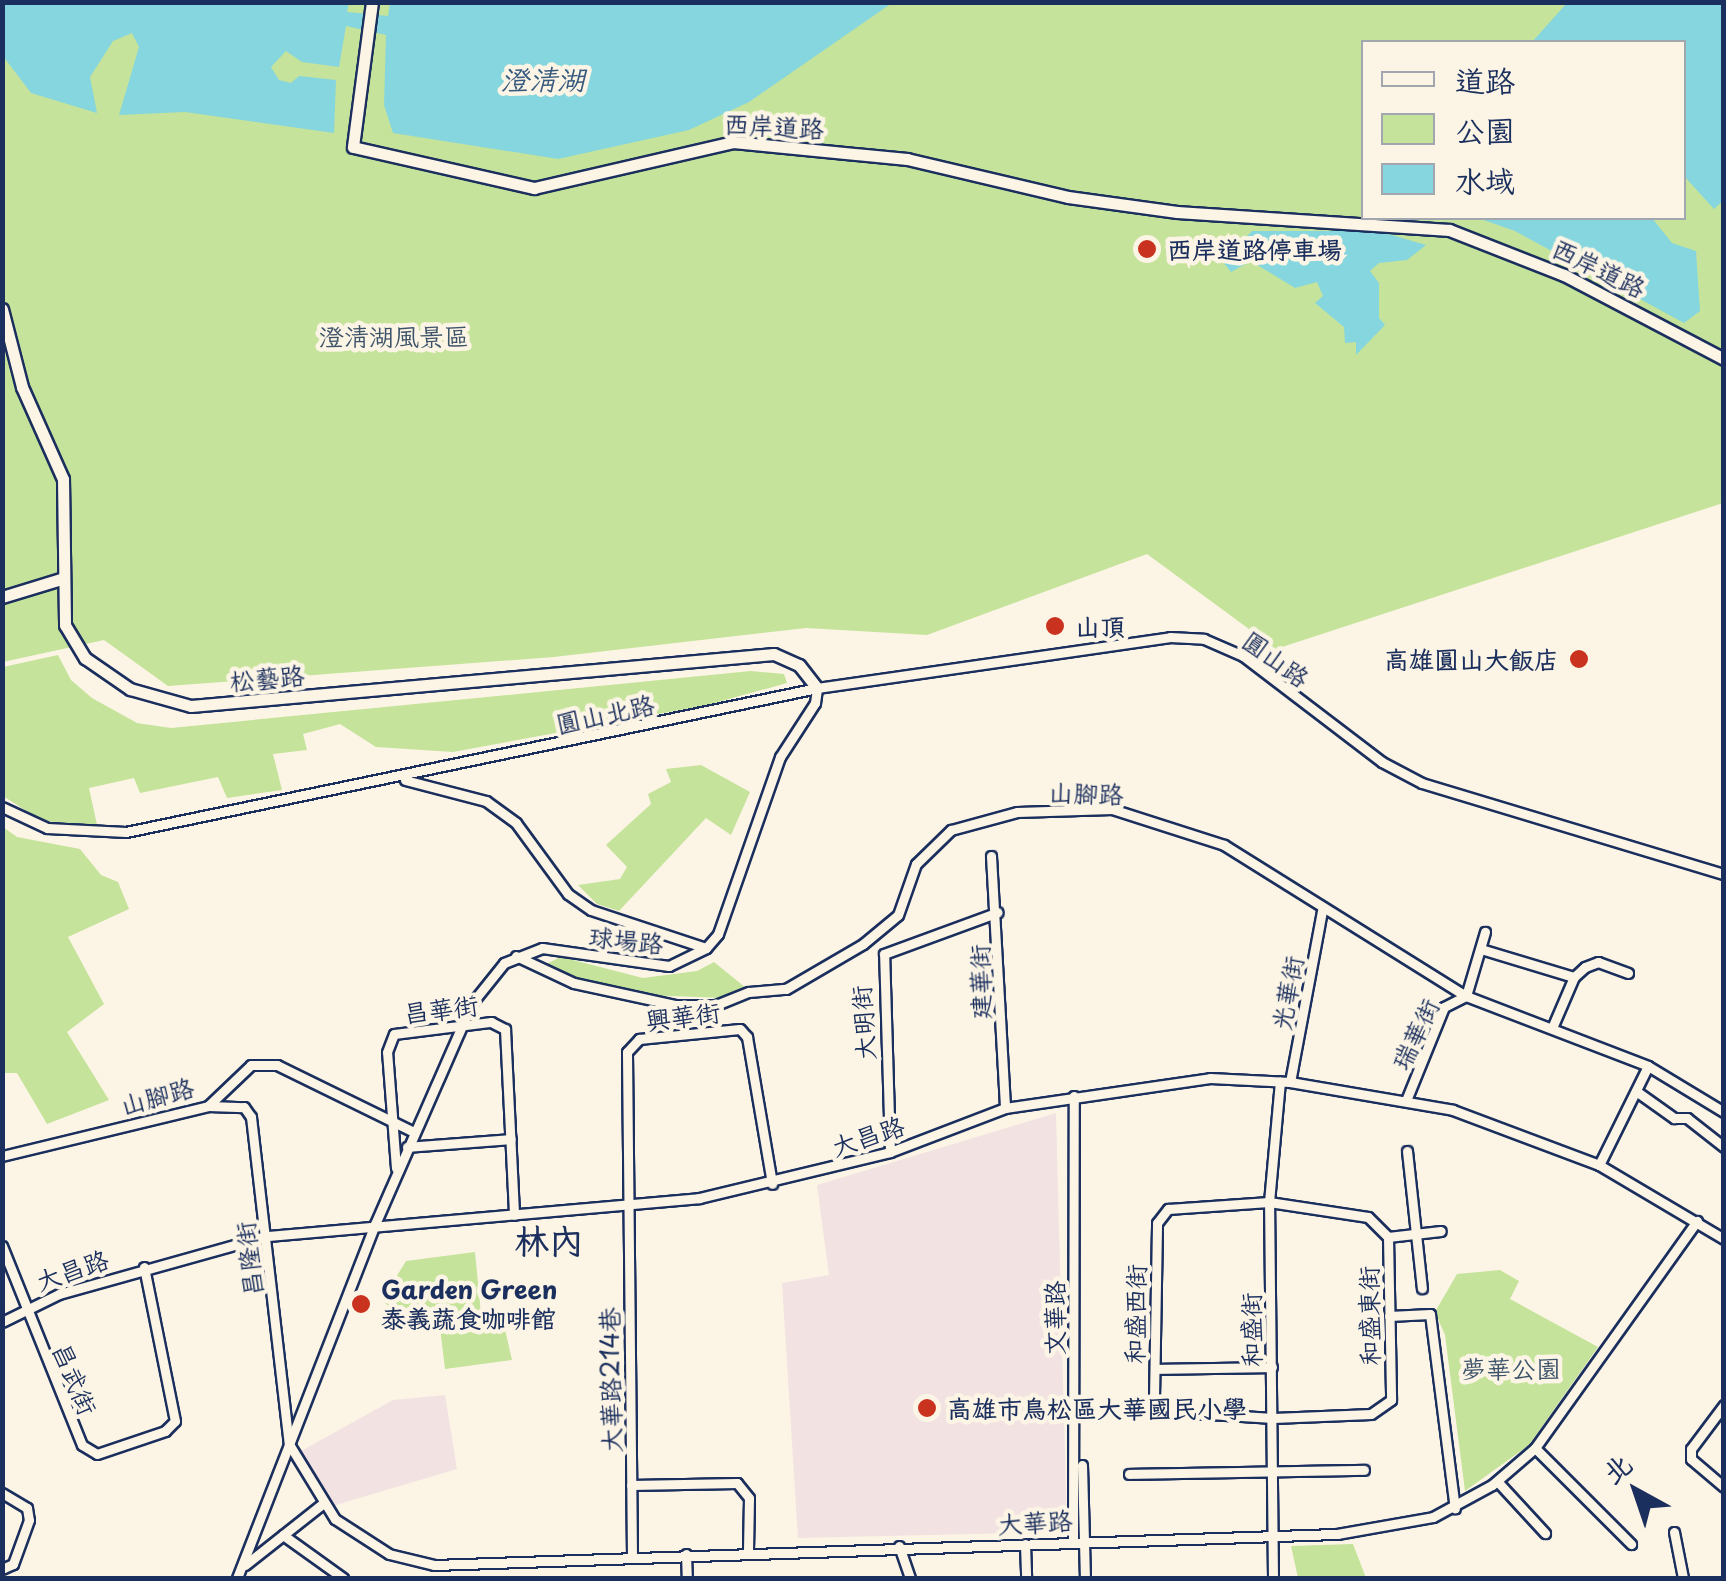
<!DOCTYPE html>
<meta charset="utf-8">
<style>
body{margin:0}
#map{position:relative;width:1726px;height:1581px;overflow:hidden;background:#fcf5e5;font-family:"Playpen Sans","LXGW WenKai TC",sans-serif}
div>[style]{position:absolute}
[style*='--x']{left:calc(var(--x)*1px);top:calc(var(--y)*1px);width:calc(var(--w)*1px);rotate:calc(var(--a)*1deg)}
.built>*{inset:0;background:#f3e2e2}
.green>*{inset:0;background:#c5e39a}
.water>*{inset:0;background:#85d6de}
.roads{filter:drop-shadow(2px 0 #1b2f5e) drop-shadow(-2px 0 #1b2f5e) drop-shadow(0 2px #1b2f5e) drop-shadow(0 -2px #1b2f5e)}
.street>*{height:9px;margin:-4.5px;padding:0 4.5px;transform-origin:4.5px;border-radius:4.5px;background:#fcf5e5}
.secondary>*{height:11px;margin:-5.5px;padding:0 5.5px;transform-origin:5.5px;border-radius:5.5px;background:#fcf5e5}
.dots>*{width:28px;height:28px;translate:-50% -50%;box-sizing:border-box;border:5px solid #fcf5e5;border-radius:50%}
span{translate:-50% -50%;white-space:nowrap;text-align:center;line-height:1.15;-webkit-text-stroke:9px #fcf5e5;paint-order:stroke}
.street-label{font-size:25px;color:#1b2f5e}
.poi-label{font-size:25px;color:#1b2f5e;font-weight:700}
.left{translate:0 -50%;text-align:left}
.right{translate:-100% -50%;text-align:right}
.park-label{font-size:25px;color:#3d536a}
.water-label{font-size:28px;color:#36597e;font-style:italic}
.district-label{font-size:35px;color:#1b2f5e;font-weight:700}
.frame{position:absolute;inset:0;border:5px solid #1b2f5e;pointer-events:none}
.legend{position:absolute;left:1361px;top:40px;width:325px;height:180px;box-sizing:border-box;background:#fcf5e5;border:2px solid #a2a6af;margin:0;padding:12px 18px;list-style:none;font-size:30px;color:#1b2f5e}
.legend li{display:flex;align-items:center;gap:20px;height:50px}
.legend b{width:50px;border:2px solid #a2a6af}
.north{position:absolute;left:1586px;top:1441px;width:100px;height:100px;-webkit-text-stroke:8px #fcf5e5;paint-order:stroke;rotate:320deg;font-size:28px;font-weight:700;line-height:40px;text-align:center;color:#1b2f5e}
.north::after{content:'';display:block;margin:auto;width:35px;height:45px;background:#1b2f5e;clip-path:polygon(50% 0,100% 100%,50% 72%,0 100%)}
</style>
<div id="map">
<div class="built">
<div style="clip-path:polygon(1056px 1113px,1067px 1532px,798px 1538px,782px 1283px,829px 1275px,817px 1185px)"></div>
<div style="clip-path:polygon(445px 1395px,457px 1469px,329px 1507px,301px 1451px,393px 1400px)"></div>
</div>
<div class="green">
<div style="clip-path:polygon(evenodd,2px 3px,1723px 3px,1723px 503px,1276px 649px,1147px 554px,927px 635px,806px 628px,554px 657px,168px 686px,104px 640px,3px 662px,2px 3px,1364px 42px,1684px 42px,1684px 218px,1364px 218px,1364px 42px)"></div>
<div style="clip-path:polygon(58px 655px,71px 680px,92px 698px,137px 723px,171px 728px,751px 671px,784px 674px,787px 683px,707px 705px,453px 752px,376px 747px,340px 724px,303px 734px,307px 750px,273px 754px,282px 790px,227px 798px,218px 777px,140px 793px,134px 778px,89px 788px,97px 825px,42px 821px,3px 796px,3px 667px)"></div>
<div style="clip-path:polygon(701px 765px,750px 792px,731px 835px,706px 818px,619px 911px,597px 904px,578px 885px,620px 879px,627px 867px,606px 845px,651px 804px,648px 794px,671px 782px,666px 769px)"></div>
<div style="clip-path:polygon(3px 827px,17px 837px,80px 849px,101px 875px,118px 882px,129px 909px,68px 937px,104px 1004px,67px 1032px,109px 1100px,47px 1124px,17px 1073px,3px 1073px)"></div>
<div style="clip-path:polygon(561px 957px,643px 978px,697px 971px,714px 962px,746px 988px,723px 998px,645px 995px,574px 979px,546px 964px)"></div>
<div style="clip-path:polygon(475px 1252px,482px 1324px,503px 1321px,512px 1360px,445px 1369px,440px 1328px,415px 1330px,382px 1300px,406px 1261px)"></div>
<div style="clip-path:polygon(1500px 1270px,1519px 1281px,1510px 1299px,1598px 1347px,1529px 1445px,1465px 1491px,1445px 1335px,1435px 1312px,1457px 1274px)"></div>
<div style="clip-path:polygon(1353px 1544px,1366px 1578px,1298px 1578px,1291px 1546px)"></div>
</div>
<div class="water">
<div style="clip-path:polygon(349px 2px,347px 12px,388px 16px,390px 2px,892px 3px,749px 102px,689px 130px,558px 159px,393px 133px,384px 105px,386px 35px,346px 26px,339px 67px,302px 62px,286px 51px,271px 67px,279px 80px,291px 83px,299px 76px,336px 80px,334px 133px,185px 112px,119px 115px,139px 47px,132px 33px,113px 41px,90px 77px,97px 113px,31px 93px,3px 56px,3px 3px)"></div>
<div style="clip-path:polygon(1567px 3px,1723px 3px,1724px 200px,1714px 209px,1684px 176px,1684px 42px,1532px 42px)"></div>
<div style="clip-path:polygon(1478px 218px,1652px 218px,1672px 243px,1696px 251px,1700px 311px,1684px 323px,1515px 231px)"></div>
<div style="clip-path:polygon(1252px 231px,1378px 231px,1426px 245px,1407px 260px,1379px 263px,1370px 271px,1379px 283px,1379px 318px,1385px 325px,1356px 355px,1356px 342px,1345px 343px,1344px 327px,1315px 303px,1323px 296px,1317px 282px,1295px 288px,1251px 261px,1231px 272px,1223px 262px)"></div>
</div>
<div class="roads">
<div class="street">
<div style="--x:405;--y:780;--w:84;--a:14.5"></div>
<div style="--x:486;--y:801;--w:37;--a:36"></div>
<div style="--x:516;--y:823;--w:88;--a:53.8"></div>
<div style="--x:568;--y:894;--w:28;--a:35"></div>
<div style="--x:591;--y:910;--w:121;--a:18.3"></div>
<div style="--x:2;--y:807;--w:50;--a:25"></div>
<div style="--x:47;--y:828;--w:79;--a:2.9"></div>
<div style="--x:126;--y:832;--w:706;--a:-11.77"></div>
<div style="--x:817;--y:688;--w:357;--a:-8.2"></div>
<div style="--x:1170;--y:637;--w:34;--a:3"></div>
<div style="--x:1204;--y:639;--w:43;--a:23.6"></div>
<div style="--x:1243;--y:656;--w:175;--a:37.3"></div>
<div style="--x:1382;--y:762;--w:45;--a:27.7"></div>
<div style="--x:1422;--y:783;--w:315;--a:16.8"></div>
<div style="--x:991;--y:856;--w:252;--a:86.8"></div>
<div style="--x:1481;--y:949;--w:97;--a:16.8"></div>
<div style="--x:516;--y:956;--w:64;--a:25"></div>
<div style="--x:574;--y:983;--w:103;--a:12.3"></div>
<div style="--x:675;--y:1005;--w:41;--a:0"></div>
<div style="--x:716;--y:1005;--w:35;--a:-22"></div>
<div style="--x:749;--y:992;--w:37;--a:-5"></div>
<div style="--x:786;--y:989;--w:89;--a:-30.3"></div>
<div style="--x:863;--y:944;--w:45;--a:-39.6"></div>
<div style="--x:898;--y:915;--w:54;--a:-70.6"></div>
<div style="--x:916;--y:864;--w:49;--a:-44.2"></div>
<div style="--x:951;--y:830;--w:68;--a:-15.3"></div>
<div style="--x:1017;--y:812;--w:95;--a:-1.8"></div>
<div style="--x:1112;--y:809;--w:118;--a:17.8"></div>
<div style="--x:1224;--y:845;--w:285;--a:32"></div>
<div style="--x:1466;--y:996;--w:195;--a:21"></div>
<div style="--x:1648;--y:1066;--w:89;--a:31.2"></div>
<div style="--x:1466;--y:996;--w:67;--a:-73.5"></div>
<div style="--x:1552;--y:1028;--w:56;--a:-66.7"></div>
<div style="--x:1574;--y:977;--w:15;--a:-42"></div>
<div style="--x:1585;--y:967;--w:14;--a:-21"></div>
<div style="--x:1598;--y:962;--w:32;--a:20"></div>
<div style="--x:1290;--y:1082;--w:174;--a:-79.4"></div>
<div style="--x:1636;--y:1091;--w:47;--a:35.4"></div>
<div style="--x:1674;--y:1118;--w:13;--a:0"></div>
<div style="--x:1687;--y:1118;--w:47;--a:38.1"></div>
<div style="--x:1407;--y:1098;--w:98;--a:-67.9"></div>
<div style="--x:1444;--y:1007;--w:25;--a:-27"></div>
<div style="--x:208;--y:1106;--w:36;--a:2"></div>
<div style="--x:244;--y:1107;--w:12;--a:55"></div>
<div style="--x:251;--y:1117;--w:329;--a:83.4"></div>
<div style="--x:289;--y:1444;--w:88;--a:58.5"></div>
<div style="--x:335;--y:1519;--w:64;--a:32.9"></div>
<div style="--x:389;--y:1554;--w:46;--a:13.7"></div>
<div style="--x:434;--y:1565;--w:904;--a:-1.97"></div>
<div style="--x:1337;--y:1534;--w:97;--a:-10"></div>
<div style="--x:1433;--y:1517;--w:67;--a:-28.5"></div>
<div style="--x:1492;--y:1485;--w:57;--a:-40.7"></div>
<div style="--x:1535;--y:1448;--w:279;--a:-54.5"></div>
<div style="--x:407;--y:1147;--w:104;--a:-4.4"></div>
<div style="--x:1407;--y:1151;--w:138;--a:83.8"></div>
<div style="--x:890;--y:1152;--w:198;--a:-91.7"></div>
<div style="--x:884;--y:954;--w:121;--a:-20.2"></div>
<div style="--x:2;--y:1156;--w:212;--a:-13.6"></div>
<div style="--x:208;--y:1106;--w:59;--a:-43.6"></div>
<div style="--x:251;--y:1065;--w:26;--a:0"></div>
<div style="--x:277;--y:1065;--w:153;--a:26.1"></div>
<div style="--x:1599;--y:1165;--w:110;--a:-63.7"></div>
<div style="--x:396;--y:1168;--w:116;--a:-94.4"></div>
<div style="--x:387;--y:1052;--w:19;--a:-69"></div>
<div style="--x:394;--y:1034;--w:98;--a:-7.1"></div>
<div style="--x:491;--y:1022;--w:16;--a:27"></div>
<div style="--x:505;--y:1029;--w:186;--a:87.2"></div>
<div style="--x:1269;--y:1202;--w:100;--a:8.6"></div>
<div style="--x:1368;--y:1217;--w:28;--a:45"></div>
<div style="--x:1388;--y:1237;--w:163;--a:88.9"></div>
<div style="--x:1391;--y:1400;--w:24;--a:145"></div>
<div style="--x:1371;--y:1414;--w:98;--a:177.7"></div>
<div style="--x:1273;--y:1418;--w:112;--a:-176.4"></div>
<div style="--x:1161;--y:1411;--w:15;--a:-118"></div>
<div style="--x:1154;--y:1398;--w:175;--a:-89"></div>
<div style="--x:1157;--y:1223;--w:18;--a:-52"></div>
<div style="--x:1168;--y:1209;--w:101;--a:-4"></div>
<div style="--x:1388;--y:1237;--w:53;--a:-6.5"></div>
<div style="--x:2;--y:1246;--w:214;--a:68.1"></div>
<div style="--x:82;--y:1445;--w:17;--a:31"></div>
<div style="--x:97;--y:1454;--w:72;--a:-18.7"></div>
<div style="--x:165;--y:1431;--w:14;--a:-45"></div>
<div style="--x:175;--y:1421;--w:157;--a:-101.4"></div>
<div style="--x:1389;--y:1316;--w:41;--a:-2.8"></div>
<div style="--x:1430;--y:1314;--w:196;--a:82.7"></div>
<div style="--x:2;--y:1322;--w:64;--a:-26.2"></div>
<div style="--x:59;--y:1294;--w:216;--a:-15.6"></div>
<div style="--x:267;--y:1236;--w:434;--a:-5"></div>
<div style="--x:699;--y:1198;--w:196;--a:-13.5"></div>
<div style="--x:890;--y:1152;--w:123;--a:-20.9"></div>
<div style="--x:1005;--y:1108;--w:207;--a:-8.3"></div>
<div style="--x:1210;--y:1078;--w:80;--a:2.9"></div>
<div style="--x:1290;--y:1082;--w:165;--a:9.7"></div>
<div style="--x:1453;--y:1110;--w:156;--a:20.6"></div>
<div style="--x:1599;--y:1165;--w:145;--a:30.6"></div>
<div style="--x:1155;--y:1369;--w:117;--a:-1"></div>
<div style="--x:1724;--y:1405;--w:55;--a:126.9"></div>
<div style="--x:1691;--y:1449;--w:10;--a:90"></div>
<div style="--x:1691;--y:1459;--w:43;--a:40.3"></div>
<div style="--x:1535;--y:1448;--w:136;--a:45"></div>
<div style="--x:1082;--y:1465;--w:113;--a:88.5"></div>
<div style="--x:1129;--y:1474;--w:235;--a:-1"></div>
<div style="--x:1497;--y:1481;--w:71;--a:47.3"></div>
<div style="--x:631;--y:1485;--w:106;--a:-1.1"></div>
<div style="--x:737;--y:1483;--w:19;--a:51"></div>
<div style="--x:749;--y:1498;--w:53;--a:91.1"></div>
<div style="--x:2;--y:1493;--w:29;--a:31"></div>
<div style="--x:27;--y:1508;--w:12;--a:81"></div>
<div style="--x:29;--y:1520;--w:47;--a:110"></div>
<div style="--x:13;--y:1564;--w:12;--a:156"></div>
<div style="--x:1674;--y:1532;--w:47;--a:78.9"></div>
<div style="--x:283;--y:1535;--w:74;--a:35.6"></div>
<div style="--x:1073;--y:1540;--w:444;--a:-89.9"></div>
<div style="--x:1025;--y:1544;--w:34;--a:88"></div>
<div style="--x:899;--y:1546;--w:34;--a:71"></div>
<div style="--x:686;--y:1554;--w:24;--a:88"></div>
<div style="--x:632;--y:1556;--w:504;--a:-90.57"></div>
<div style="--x:627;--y:1052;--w:18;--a:-47"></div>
<div style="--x:639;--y:1039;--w:101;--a:-5.7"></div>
<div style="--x:740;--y:1029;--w:11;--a:49"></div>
<div style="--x:747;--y:1037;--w:149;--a:80.3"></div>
<div style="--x:245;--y:1565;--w:97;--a:-38.3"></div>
<div style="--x:237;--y:1578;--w:380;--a:-68.7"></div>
<div style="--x:375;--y:1224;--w:241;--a:-66.3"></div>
<div style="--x:472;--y:1003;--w:51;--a:-51.3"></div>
<div style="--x:504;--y:963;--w:41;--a:-21.5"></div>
<div style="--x:542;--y:948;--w:128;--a:8.1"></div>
<div style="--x:669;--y:966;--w:41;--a:-25.9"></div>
<div style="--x:706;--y:948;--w:18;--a:-49"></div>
<div style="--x:718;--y:934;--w:188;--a:-70.7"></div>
<div style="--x:780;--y:757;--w:64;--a:-57.1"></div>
<div style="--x:815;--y:703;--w:15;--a:-82"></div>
<div style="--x:1273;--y:1578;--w:376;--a:-90.6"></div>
<div style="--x:1269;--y:1202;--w:121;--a:-84.8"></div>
</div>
<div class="secondary">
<div style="--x:372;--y:2;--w:146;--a:97.5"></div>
<div style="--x:353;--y:147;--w:186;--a:12.8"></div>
<div style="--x:534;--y:188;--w:204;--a:-13"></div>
<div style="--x:733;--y:142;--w:175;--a:5.6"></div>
<div style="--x:907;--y:159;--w:165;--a:13.3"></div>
<div style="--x:1068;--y:197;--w:110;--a:7.8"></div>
<div style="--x:1177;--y:212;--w:273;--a:3.8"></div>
<div style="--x:1449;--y:230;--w:123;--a:21.4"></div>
<div style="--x:1564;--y:275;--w:181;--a:27.7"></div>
<div style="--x:2;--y:309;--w:81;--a:75.6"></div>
<div style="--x:22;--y:387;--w:101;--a:66"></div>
<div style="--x:63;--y:479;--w:146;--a:89.2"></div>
<div style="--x:65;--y:625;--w:39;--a:59"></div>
<div style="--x:85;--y:658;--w:55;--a:34.6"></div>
<div style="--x:130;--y:689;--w:63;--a:15.6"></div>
<div style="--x:191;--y:706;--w:585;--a:-5.1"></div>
<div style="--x:774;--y:654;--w:27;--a:24"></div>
<div style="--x:799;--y:665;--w:29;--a:52"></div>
<div style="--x:2;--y:597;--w:62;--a:-17"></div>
</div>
</div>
<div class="dots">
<div style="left:1147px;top:249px;background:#c8321e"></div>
<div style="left:1055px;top:626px;background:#c8321e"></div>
<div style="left:1579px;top:659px;background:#c8321e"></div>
<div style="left:361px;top:1304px;background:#c8321e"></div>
<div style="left:927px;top:1408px;background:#c8321e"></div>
</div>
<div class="street-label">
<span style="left:774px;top:126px;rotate:3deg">西岸道路</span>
<span style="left:1599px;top:268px;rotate:26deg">西岸道路</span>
<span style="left:1276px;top:659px;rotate:36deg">圓山路</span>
<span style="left:267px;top:678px;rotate:-5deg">松藝路</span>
<span style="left:605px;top:714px;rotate:-12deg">圓山北路</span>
<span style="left:1086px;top:793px;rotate:2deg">山腳路</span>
<span style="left:626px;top:940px;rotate:6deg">球場路</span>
<span style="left:980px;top:982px;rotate:-91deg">建華街</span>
<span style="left:1287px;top:993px;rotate:-79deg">光華街</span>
<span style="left:441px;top:1009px;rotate:-7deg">昌華街</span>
<span style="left:683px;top:1016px;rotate:-7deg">興華街</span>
<span style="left:863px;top:1023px;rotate:-94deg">大明街</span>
<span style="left:1415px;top:1034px;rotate:-64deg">瑞華街</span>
<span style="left:157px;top:1096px;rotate:-15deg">山腳路</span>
<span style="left:868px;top:1136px;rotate:-18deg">大昌路</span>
<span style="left:249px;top:1259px;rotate:-97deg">昌隆街</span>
<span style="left:72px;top:1270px;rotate:-19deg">大昌路</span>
<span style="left:1135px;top:1314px;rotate:-89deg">和盛西街</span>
<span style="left:1369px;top:1316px;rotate:-91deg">和盛東街</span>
<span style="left:1054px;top:1318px;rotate:-90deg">文華路</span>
<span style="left:1251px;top:1330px;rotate:-91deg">和盛街</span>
<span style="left:75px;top:1379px;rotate:67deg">昌武街</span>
<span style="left:610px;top:1380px;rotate:-91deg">大華路214巷</span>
<span style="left:1035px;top:1522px;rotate:-3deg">大華路</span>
</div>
<div class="poi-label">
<span class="left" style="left:1167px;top:249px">西岸道路停車場</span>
<span class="left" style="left:1075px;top:626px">山頂</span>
<span class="right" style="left:1559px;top:659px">高雄圓山大飯店</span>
<span class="left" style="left:381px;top:1304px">Garden Green<br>泰義蔬食咖啡館</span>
<span class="left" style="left:947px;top:1408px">高雄市鳥松區大華國民小學</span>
</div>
<div class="park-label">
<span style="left:394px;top:336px">澄清湖風景區</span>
<span style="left:1511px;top:1368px">夢華公園</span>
</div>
<div class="water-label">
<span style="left:543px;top:79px">澄清湖</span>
</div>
<div class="district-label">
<span style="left:549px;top:1240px">林內</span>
</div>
<div class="frame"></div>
<ul class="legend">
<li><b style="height:12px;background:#fcf5e5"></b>道路</li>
<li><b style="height:28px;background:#c5e39a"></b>公園</li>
<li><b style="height:28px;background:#85d6de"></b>水域</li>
</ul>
<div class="north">北</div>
</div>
